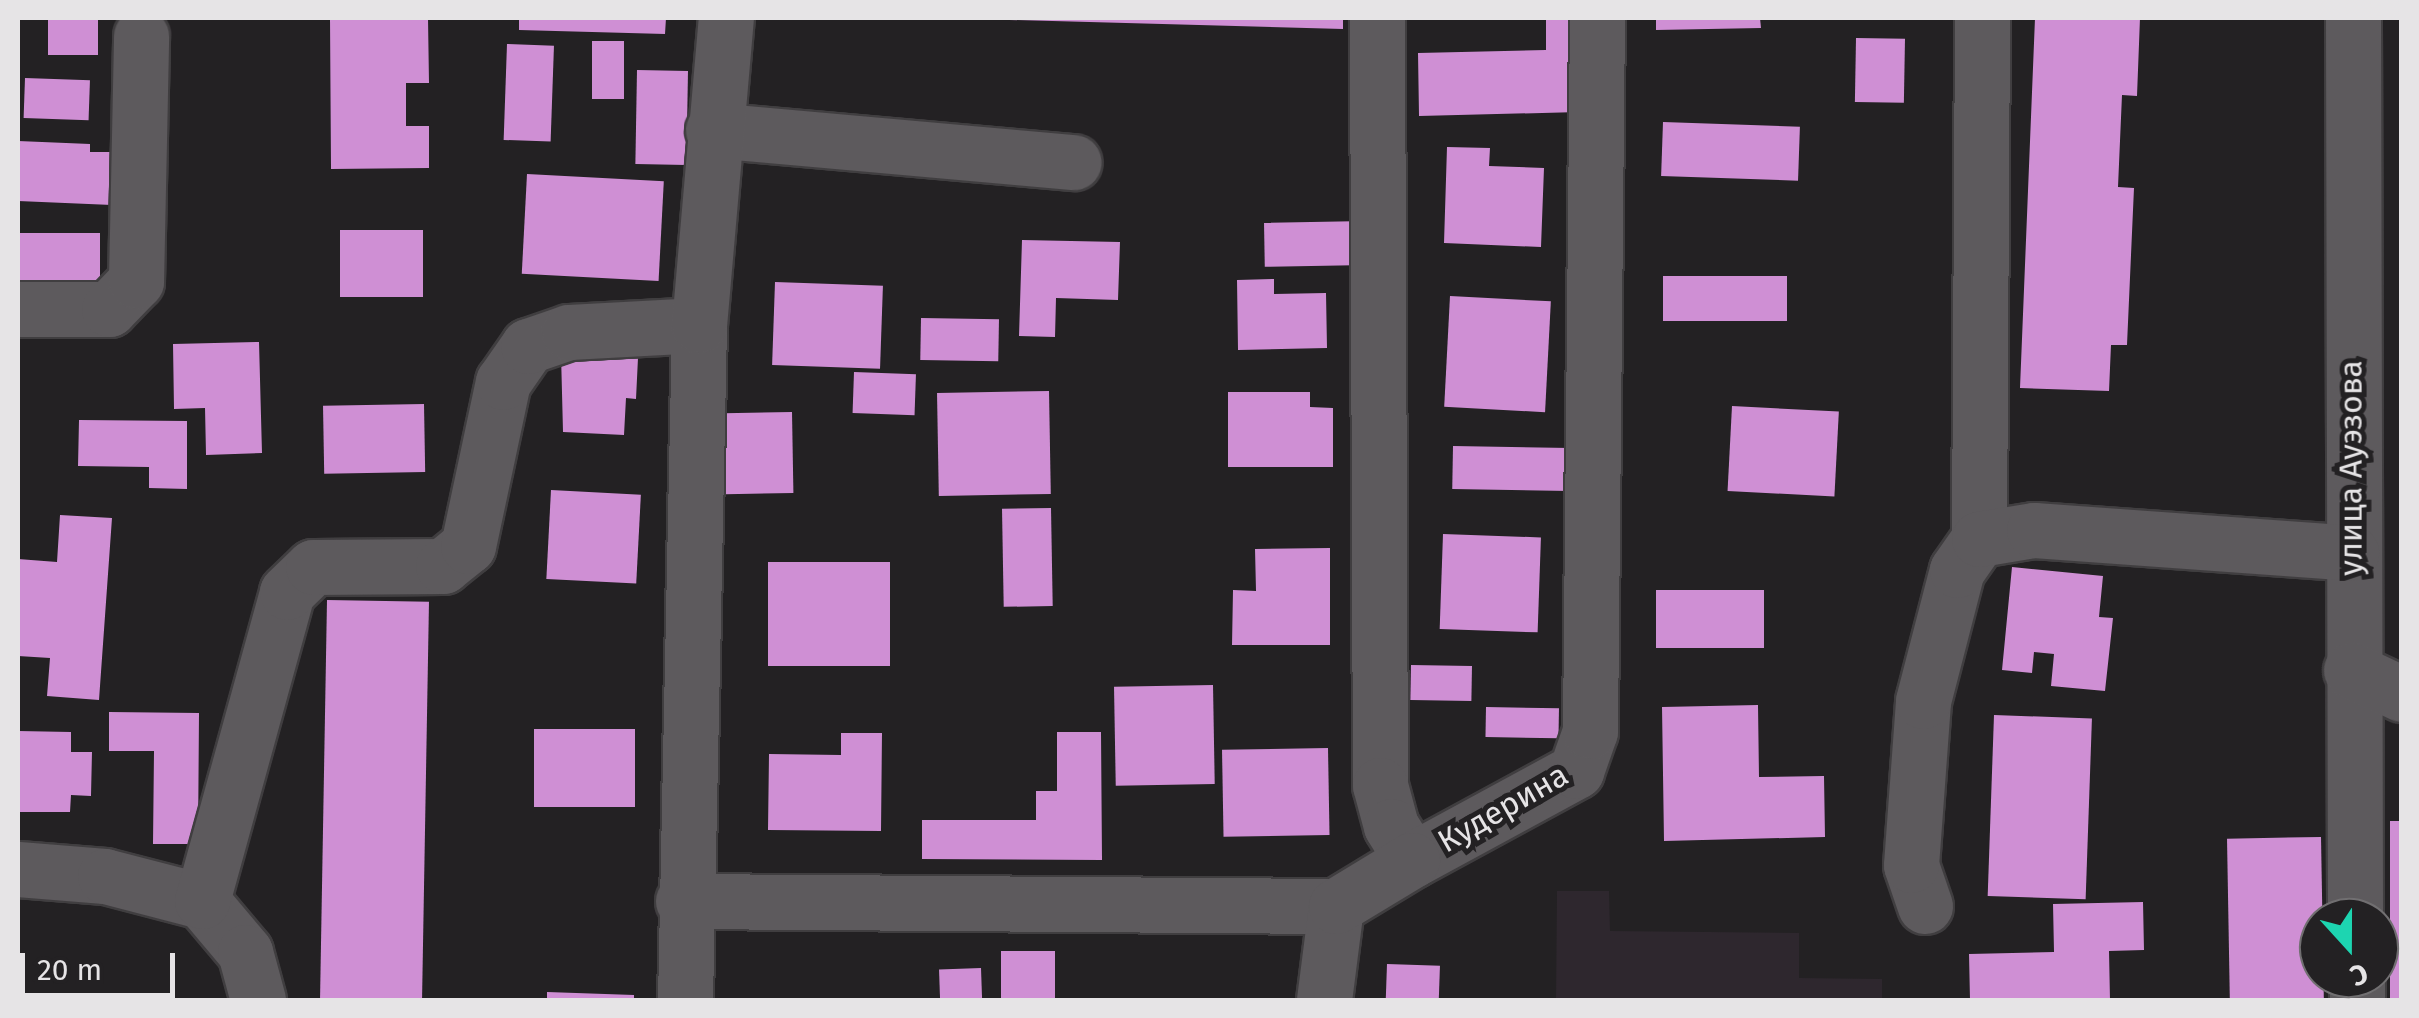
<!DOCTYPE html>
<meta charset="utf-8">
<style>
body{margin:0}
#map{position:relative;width:2419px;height:1018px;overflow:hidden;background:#232123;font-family:"Fira Sans",sans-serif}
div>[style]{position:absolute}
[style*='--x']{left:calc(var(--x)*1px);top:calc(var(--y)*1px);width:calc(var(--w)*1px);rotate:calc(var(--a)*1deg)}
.built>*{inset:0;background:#2e272e}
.building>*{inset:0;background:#cf8fd4;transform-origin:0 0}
.roads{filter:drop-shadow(2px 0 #403e40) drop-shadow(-2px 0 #403e40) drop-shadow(0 2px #403e40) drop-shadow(0 -2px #403e40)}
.minor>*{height:55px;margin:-27.5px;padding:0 27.5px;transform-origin:27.5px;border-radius:27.5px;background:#5d5a5d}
span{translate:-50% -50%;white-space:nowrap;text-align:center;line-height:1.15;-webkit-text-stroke:10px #232123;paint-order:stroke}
.street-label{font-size:32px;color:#e6e4e6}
.frame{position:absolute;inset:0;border:20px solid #e6e4e6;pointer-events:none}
.north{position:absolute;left:2299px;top:898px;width:100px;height:100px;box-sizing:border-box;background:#232123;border:2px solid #716f71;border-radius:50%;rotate:159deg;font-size:28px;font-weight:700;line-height:40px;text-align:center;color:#e6e4e6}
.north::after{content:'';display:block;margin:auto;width:35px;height:45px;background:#1dd5b1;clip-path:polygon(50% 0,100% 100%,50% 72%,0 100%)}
.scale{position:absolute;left:20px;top:953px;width:155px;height:45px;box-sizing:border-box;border:5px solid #e6e4e6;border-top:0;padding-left:12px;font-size:30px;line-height:35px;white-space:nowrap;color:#e6e4e6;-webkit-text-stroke:8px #232123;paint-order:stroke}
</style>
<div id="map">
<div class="built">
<div style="clip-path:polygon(1557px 891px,1609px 891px,1610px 931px,1799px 933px,1799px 978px,1882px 979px,1882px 1000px,1556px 1000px)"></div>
</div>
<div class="building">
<div style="left:48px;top:18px;width:50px;height:37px"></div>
<div style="clip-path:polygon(330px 18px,428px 18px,429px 83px,406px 83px,406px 126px,429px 126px,429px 168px,331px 169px)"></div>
<div style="clip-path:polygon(519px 18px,666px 18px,665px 34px,519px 30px)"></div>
<div style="clip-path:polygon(939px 18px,1343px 18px,1343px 29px)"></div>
<div style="clip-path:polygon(1546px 18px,1578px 18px,1579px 112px,1419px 116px,1418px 53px,1546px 50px)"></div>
<div style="clip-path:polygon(1656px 18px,1760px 18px,1761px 28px,1656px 30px)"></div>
<div style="clip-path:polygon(2035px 18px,2140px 18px,2137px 96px,2122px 95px,2118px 187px,2134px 188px,2127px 345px,2111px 345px,2109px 391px,2020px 388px)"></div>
<div style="left:1856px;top:38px;width:49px;height:64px;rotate:1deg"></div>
<div style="left:592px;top:41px;width:32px;height:58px"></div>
<div style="left:507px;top:44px;width:47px;height:96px;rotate:2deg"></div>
<div style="left:637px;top:70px;width:51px;height:94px;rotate:1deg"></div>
<div style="left:25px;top:78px;width:65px;height:40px;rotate:2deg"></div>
<div style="left:1663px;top:122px;width:137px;height:54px;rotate:2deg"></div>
<div style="clip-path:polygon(18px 141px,90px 144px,90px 152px,115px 152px,112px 205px,18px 201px)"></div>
<div style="clip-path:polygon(1447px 147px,1490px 148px,1489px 166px,1544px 168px,1541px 247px,1444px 243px)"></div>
<div style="left:527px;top:174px;width:137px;height:100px;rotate:3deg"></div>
<div style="left:1366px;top:221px;width:44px;height:102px;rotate:89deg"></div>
<div style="left:423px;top:230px;width:67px;height:83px;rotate:90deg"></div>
<div style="left:18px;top:233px;width:82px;height:63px"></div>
<div style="clip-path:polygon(1022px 240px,1120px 242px,1118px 300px,1056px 298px,1055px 337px,1019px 336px)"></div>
<div style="left:1663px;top:276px;width:124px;height:45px"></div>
<div style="clip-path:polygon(1274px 279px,1274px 294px,1326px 293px,1327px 348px,1238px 350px,1237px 280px)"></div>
<div style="left:775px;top:282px;width:108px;height:83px;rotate:2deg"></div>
<div style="left:1450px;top:296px;width:101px;height:111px;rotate:3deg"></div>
<div style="left:921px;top:318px;width:78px;height:42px;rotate:1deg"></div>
<div style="clip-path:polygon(259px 342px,262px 453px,206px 455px,205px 408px,174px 409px,173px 344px)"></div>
<div style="clip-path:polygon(561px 354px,638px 358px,636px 399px,626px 398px,624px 435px,563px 432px)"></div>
<div style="left:854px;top:372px;width:62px;height:41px;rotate:2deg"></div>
<div style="left:1049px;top:391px;width:103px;height:112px;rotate:89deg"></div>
<div style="clip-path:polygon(1228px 392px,1310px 392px,1310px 407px,1333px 408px,1333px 467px,1228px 467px)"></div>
<div style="left:424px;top:404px;width:68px;height:101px;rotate:89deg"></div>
<div style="left:1732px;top:406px;width:107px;height:85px;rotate:3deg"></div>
<div style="left:792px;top:412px;width:81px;height:68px;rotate:89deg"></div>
<div style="clip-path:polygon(79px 420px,187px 421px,187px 489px,149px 488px,149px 467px,78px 466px)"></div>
<div style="left:1453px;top:446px;width:117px;height:43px;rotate:1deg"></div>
<div style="left:551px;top:490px;width:90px;height:89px;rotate:3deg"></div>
<div style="left:1051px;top:508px;width:98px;height:49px;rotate:89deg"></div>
<div style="clip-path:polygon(60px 515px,112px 518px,99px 700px,47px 696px,50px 658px,18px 656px,18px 559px,57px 562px)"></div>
<div style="left:1443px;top:534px;width:98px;height:95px;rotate:2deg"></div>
<div style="clip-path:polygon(1330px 548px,1330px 645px,1232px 645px,1233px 590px,1256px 591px,1255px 549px)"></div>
<div style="left:768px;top:562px;width:122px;height:104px"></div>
<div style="clip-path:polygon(2012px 567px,2103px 576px,2099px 617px,2113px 618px,2105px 691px,2051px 686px,2054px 654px,2034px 652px,2032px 673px,2002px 670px)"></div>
<div style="left:1656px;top:590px;width:108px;height:58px"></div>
<div style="left:327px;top:600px;width:102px;height:400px;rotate:1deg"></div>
<div style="left:1411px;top:665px;width:61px;height:35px;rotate:1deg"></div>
<div style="left:1213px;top:685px;width:99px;height:99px;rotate:89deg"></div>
<div style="clip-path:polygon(1758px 705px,1759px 777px,1824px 776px,1825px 837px,1664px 841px,1662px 707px)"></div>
<div style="left:1486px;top:707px;width:73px;height:30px;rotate:1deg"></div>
<div style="clip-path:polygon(109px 712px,199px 713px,198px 844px,153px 844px,154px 751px,109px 751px)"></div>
<div style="left:1994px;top:715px;width:98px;height:181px;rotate:2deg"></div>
<div style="left:635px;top:729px;width:78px;height:101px;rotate:90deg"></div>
<div style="clip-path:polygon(18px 731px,71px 732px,71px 752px,92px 752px,91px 796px,71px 795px,70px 812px,18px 812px)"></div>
<div style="clip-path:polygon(1057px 732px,1101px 732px,1102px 860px,922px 859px,922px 820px,1036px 820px,1036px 791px,1057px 791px)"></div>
<div style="clip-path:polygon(841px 733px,882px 733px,881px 831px,768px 830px,769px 754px,841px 755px)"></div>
<div style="left:1328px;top:748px;width:87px;height:106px;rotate:89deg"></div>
<div style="left:2390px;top:821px;width:12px;height:179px"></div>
<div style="left:2321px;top:837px;width:163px;height:94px;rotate:89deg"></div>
<div style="clip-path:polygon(2143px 902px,2144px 950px,2109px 951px,2110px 1000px,1970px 1000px,1969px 954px,2054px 952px,2053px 904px)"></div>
<div style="left:1001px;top:951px;width:54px;height:49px"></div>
<div style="left:1387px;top:964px;width:53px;height:36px;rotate:2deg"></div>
<div style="left:981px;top:968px;width:32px;height:42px;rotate:88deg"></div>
<div style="clip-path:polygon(547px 992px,634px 995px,634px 1000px,547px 1000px)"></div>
</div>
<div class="roads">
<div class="minor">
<div style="--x:1377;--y:18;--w:767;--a:89.78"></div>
<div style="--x:1380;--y:785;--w:42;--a:75"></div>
<div style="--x:1391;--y:826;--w:40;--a:58"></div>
<div style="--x:1412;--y:860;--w:187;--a:-28.5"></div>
<div style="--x:1576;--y:771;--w:42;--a:-70.7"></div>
<div style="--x:1590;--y:731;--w:713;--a:-89.44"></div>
<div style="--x:2353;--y:18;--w:900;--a:89.87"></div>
<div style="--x:713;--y:130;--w:362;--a:5.1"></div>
<div style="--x:18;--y:309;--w:91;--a:0"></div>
<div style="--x:109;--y:309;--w:39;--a:-46"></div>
<div style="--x:136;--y:281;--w:245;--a:-88.8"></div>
<div style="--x:1979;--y:539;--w:521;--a:-89.67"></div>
<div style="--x:2351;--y:670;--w:56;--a:25.2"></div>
<div style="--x:18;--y:869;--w:87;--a:4.6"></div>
<div style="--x:105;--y:876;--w:100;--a:14.5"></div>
<div style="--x:202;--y:901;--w:67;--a:49.9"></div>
<div style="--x:245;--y:952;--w:50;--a:74.8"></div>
<div style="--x:202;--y:901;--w:320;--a:-74.6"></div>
<div style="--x:287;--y:592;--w:36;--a:-44"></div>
<div style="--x:313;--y:567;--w:130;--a:-0.4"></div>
<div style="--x:443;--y:566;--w:32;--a:-39"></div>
<div style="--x:468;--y:546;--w:168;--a:-78"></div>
<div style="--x:503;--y:382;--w:44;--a:-55.2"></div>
<div style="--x:528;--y:346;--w:43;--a:-18.9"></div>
<div style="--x:569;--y:332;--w:130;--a:-3.1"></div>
<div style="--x:683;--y:901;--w:653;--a:0.44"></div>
<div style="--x:1925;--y:906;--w:43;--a:-108.9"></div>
<div style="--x:1911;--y:865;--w:164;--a:-85.8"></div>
<div style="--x:1923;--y:701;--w:135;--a:-75.5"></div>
<div style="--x:1957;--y:570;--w:38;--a:-55"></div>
<div style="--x:1979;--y:539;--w:56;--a:-9.3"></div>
<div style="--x:2034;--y:530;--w:318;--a:4.1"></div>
<div style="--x:2357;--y:978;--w:22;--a:90"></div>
<div style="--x:685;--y:1000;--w:675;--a:-88.81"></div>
<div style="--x:699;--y:325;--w:308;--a:-85"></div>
<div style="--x:1324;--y:1000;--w:95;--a:-82.7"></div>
<div style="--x:1336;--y:906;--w:89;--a:-31.2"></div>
</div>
</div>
<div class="street-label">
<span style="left:2351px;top:468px;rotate:-90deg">улица Ауэзова</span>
<span style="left:1503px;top:808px;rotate:-30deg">Кудерина</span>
</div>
<div class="frame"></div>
<div class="north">С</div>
<div class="scale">20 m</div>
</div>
